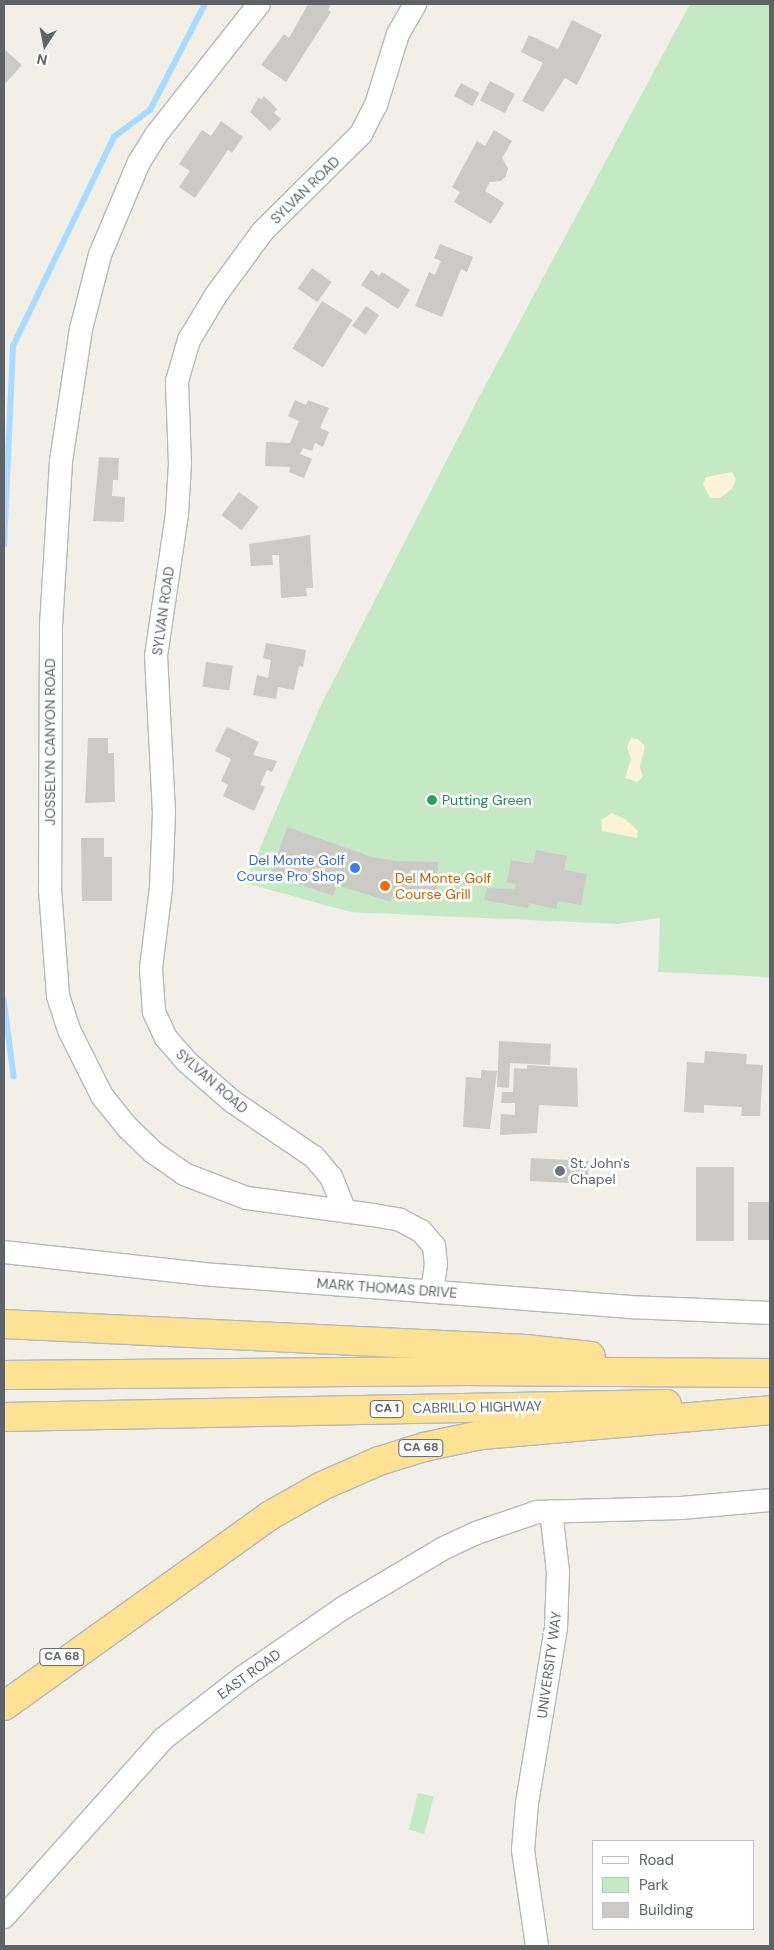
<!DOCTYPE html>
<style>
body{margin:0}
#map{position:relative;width:774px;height:1950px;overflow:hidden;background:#f1efe8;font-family:"DM Sans",sans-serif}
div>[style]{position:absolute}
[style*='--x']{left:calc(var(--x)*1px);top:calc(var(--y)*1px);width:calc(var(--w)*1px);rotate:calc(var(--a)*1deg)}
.green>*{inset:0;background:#c5e8c5;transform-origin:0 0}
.sand>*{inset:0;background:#fbf3d9}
.stream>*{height:5.5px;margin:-2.75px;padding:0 2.75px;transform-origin:2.75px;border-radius:2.75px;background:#aadaff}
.building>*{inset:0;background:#cccac5;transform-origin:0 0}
.roads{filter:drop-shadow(1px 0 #b5b8bc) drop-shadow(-1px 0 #b5b8bc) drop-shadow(0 1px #b5b8bc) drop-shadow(0 -1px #b5b8bc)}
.minor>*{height:22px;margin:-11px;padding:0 11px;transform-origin:11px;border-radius:11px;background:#fff}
.highway>*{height:28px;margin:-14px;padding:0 14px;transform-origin:14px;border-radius:14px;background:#fde293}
.dots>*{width:14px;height:14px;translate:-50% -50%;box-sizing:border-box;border:2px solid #fff;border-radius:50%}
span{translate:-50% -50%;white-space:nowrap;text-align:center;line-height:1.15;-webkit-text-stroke:5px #fff;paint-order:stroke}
.shield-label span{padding:1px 4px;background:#fff;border:1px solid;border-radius:4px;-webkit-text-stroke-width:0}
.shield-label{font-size:12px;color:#5f6368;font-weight:700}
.street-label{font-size:14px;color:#5f6368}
.leisure-label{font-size:14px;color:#27864d}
.left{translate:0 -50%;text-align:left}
.shop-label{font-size:14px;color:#366cbe}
.right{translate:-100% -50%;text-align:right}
.food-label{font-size:14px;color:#c56008}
.worship-label{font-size:14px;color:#5b616d}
.frame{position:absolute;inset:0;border:5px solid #5f6368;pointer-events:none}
.legend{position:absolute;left:592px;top:1840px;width:162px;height:90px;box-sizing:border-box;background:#fff;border:1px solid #bfc1c3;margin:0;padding:6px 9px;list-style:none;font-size:15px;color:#5f6368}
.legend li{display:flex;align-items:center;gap:10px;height:25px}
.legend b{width:25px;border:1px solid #bfc1c3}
.north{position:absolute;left:20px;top:20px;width:50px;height:50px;-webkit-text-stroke:4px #fff;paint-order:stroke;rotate:191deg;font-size:14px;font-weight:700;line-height:20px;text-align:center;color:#5f6368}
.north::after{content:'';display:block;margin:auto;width:18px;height:22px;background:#5f6368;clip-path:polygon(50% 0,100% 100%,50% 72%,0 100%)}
</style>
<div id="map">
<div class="green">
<div style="clip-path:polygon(690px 4px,770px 4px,770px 977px,658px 972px,660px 918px,617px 924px,351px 912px,245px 883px,321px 705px,477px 401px)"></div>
<div style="left:418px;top:1793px;width:16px;height:38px;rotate:14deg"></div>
</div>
<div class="sand">
<div style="clip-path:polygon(732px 472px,736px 480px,732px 489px,720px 498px,710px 498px,703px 484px,706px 477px)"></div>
<div style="clip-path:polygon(631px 738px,638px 739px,645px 746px,640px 767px,643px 777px,637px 782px,625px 778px,631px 759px,627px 747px)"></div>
<div style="clip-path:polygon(612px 813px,625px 819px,638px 831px,637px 838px,602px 831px,601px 820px)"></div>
</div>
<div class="stream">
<div style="--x:4;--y:545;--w:199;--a:-87.4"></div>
<div style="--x:13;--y:346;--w:232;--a:-64.2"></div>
<div style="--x:114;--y:137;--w:45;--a:-36.9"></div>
<div style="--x:150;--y:110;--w:119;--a:-62.6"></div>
<div style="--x:4;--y:999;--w:78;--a:82.6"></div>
</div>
<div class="building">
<div style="clip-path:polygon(308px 4px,332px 4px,328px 10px,331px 12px,286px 82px,261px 65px,284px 34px,289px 38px)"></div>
<div style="clip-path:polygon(572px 20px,602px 35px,577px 85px,565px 78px,543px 112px,522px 101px,543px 63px,521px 52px,529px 35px,558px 49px)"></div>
<div style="clip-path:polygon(4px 49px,22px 65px,4px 85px)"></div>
<div style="left:490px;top:81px;width:28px;height:22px;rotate:27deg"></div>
<div style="left:461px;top:83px;width:21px;height:15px;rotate:28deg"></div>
<div style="clip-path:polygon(264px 96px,277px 109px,274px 113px,281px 119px,270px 131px,250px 112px,259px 97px,261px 100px)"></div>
<div style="clip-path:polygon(221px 121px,243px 137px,232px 153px,228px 150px,195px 198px,179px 187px,190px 171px,179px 164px,202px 130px,211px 136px)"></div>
<div style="clip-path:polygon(494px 130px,512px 141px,502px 158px,508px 168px,506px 176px,501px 181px,490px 182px,485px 191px,504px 203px,491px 224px,454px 202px,460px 192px,452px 187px,477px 141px,485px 146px)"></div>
<div style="clip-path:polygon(440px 244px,473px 257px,467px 272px,461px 269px,442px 317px,415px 306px,429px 272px,435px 275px,441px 261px,434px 258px)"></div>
<div style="left:312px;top:268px;width:24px;height:25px;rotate:35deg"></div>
<div style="clip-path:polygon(371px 270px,379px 276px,382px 272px,410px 290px,398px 309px,361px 285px)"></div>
<div style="left:322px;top:301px;width:36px;height:56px;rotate:32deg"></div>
<div style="left:366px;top:306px;width:16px;height:24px;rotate:35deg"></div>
<div style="clip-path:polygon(295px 400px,306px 405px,308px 400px,329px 408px,320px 428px,329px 432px,323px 447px,315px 443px,312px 451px,303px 448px,300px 454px,312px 459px,304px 478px,289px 472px,290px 467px,265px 466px,266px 442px,290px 443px,299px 421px,288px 416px)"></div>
<div style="clip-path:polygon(99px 457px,119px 458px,118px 480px,113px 480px,112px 496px,125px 497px,124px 522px,93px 521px)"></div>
<div style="left:239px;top:492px;width:25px;height:29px;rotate:37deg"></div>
<div style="clip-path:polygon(310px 535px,313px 588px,306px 588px,307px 596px,281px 598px,279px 555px,272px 555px,273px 565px,251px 566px,249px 544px)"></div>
<div style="clip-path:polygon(266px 643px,306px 650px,303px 667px,299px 666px,294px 690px,278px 687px,276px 699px,253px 695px,257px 675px,268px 678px,271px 660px,263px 658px)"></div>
<div style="left:206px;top:662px;width:27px;height:25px;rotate:8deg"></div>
<div style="clip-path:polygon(227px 727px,259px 742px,253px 755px,277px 761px,272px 772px,267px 770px,260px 785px,265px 787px,254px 811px,223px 796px,228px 785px,221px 781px,231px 759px,215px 751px)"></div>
<div style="clip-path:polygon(88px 738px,108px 738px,108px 753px,114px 753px,115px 802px,85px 803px)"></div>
<div style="clip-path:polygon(287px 827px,372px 857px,397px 861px,438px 862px,437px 899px,391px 898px,391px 902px,337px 885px,333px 896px,271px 874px)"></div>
<div style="clip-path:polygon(81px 838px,104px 838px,104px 857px,112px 857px,112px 901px,82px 901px)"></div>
<div style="clip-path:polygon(536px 850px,567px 856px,564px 870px,587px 874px,581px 905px,558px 901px,556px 909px,529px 903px,528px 908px,484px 900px,487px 888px,515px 889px,516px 884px,507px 882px,511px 860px,533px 864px)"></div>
<div style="clip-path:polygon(499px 1041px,551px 1044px,550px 1065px,510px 1063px,509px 1088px,497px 1087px)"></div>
<div style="clip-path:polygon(705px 1051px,747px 1054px,746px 1064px,763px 1065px,760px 1116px,741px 1116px,742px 1107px,704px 1105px,704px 1113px,684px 1112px,687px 1062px,704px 1063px)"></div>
<div style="clip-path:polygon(527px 1065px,577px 1068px,578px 1107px,539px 1105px,537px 1133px,500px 1135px,501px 1114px,515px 1115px,515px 1103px,501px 1103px,502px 1092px,513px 1092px,514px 1068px,527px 1069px)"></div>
<div style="clip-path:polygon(481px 1070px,497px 1071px,490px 1129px,463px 1127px,466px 1077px,481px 1078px)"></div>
<div style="left:531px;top:1158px;width:58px;height:23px;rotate:3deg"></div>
<div style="left:696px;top:1167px;width:38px;height:74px"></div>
<div style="left:748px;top:1202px;width:22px;height:38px"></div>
</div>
<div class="roads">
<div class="minor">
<div style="--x:259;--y:4;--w:167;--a:128.2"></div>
<div style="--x:156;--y:135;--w:32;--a:122"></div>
<div style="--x:139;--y:162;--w:101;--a:112.8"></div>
<div style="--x:100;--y:255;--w:76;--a:104.4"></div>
<div style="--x:81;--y:329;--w:134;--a:98.6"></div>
<div style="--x:61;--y:462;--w:165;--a:93.5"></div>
<div style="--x:51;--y:627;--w:262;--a:90.2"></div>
<div style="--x:50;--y:889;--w:107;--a:85.7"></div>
<div style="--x:58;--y:996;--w:36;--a:72"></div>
<div style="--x:69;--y:1030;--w:74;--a:63.4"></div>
<div style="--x:102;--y:1096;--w:40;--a:51"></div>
<div style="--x:127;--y:1127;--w:36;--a:44"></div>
<div style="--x:153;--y:1152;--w:38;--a:35"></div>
<div style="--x:184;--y:1174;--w:67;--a:20.9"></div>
<div style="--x:247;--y:1198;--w:127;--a:7.7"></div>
<div style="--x:373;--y:1215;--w:27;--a:10"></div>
<div style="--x:400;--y:1220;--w:24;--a:28"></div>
<div style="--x:421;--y:1231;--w:20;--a:49"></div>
<div style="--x:434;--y:1246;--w:18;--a:84"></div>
<div style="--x:436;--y:1264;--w:28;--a:98"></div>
<div style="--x:345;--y:1211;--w:37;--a:-112"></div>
<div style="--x:331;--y:1177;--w:26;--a:-130"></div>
<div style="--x:314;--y:1157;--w:98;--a:-145.8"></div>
<div style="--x:233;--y:1102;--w:61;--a:-139"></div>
<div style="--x:187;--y:1062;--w:32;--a:-131"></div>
<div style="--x:166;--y:1038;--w:29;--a:-115"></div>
<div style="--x:154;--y:1012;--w:44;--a:-93.9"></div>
<div style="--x:151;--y:968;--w:81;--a:-82.9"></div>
<div style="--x:161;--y:888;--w:75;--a:-87.7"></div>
<div style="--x:164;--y:813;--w:157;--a:-92.9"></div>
<div style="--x:156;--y:656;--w:145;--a:-81.6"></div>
<div style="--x:177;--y:513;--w:49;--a:-86.5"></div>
<div style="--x:180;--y:464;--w:83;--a:-92.1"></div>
<div style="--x:177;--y:381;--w:43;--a:-73.7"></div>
<div style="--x:189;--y:340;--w:52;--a:-59"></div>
<div style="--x:216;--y:295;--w:79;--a:-53.7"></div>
<div style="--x:263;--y:231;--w:138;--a:-44.7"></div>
<div style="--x:361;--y:134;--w:33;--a:-63"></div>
<div style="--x:376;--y:105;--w:74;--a:-72.8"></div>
<div style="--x:398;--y:34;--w:34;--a:-60"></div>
<div style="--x:4;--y:1252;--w:199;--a:6.3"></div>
<div style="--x:202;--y:1274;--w:427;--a:4.4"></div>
<div style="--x:628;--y:1307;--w:142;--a:2.4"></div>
<div style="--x:4;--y:1917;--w:239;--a:-48.2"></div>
<div style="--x:163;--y:1739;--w:101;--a:-37.8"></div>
<div style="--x:243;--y:1677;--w:121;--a:-34.6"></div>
<div style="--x:343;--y:1608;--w:117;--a:-30.7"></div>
<div style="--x:444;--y:1548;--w:35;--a:-25"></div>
<div style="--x:476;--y:1533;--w:65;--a:-19"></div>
<div style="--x:537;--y:1512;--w:144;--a:-1.6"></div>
<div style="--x:681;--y:1508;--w:89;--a:-5.1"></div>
<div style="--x:537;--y:1946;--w:97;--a:-98.3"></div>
<div style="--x:523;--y:1850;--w:47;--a:-85.1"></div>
<div style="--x:527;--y:1803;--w:177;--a:-80.6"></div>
<div style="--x:556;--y:1628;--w:56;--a:-88"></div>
<div style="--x:558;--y:1572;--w:61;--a:-96.5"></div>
</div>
<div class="highway">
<div style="--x:4;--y:1324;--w:522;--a:2.75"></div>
<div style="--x:525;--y:1349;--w:66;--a:6.1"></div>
<div style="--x:4;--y:1375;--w:462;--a:-0.5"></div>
<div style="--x:466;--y:1371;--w:304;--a:0.4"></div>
<div style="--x:4;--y:1417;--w:663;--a:-1.12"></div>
<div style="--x:4;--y:1706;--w:326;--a:-35.6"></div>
<div style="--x:269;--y:1516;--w:61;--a:-29.5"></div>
<div style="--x:322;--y:1486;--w:62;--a:-23.7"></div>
<div style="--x:379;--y:1461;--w:47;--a:-17.3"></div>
<div style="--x:424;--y:1447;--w:58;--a:-11.9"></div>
<div style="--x:481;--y:1435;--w:290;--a:-4.9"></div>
</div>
</div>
<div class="dots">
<div style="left:432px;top:800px;background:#2e9e5b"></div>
<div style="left:355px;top:868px;background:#3f7fe0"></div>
<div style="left:385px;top:886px;background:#e8710a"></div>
<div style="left:560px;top:1171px;background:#6b7280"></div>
</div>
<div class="shield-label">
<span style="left:387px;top:1409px">CA 1</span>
<span style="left:421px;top:1448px">CA 68</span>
<span style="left:62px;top:1657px">CA 68</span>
</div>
<div class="street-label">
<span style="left:305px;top:190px;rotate:-44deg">SYLVAN ROAD</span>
<span style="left:163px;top:611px;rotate:-82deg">SYLVAN ROAD</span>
<span style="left:50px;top:742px;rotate:-90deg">JOSSELYN CANYON ROAD</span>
<span style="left:212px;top:1081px;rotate:41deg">SYLVAN ROAD</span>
<span style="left:387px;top:1288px;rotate:4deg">MARK THOMAS DRIVE</span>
<span style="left:477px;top:1407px;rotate:-1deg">CABRILLO HIGHWAY</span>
<span style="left:549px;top:1665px;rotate:-82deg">UNIVERSITY WAY</span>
<span style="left:249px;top:1674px;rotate:-36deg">EAST ROAD</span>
</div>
<div class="leisure-label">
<span class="left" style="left:442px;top:800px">Putting Green</span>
</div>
<div class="shop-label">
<span class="right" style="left:345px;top:868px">Del Monte Golf<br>Course Pro Shop</span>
</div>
<div class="food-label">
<span class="left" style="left:395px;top:886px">Del Monte Golf<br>Course Grill</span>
</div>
<div class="worship-label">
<span class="left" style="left:570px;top:1171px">St. John's<br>Chapel</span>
</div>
<div class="frame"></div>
<ul class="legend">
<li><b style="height:6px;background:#fff"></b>Road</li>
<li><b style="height:14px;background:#c5e8c5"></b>Park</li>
<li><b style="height:14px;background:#cccac5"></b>Building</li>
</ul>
<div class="north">N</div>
</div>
